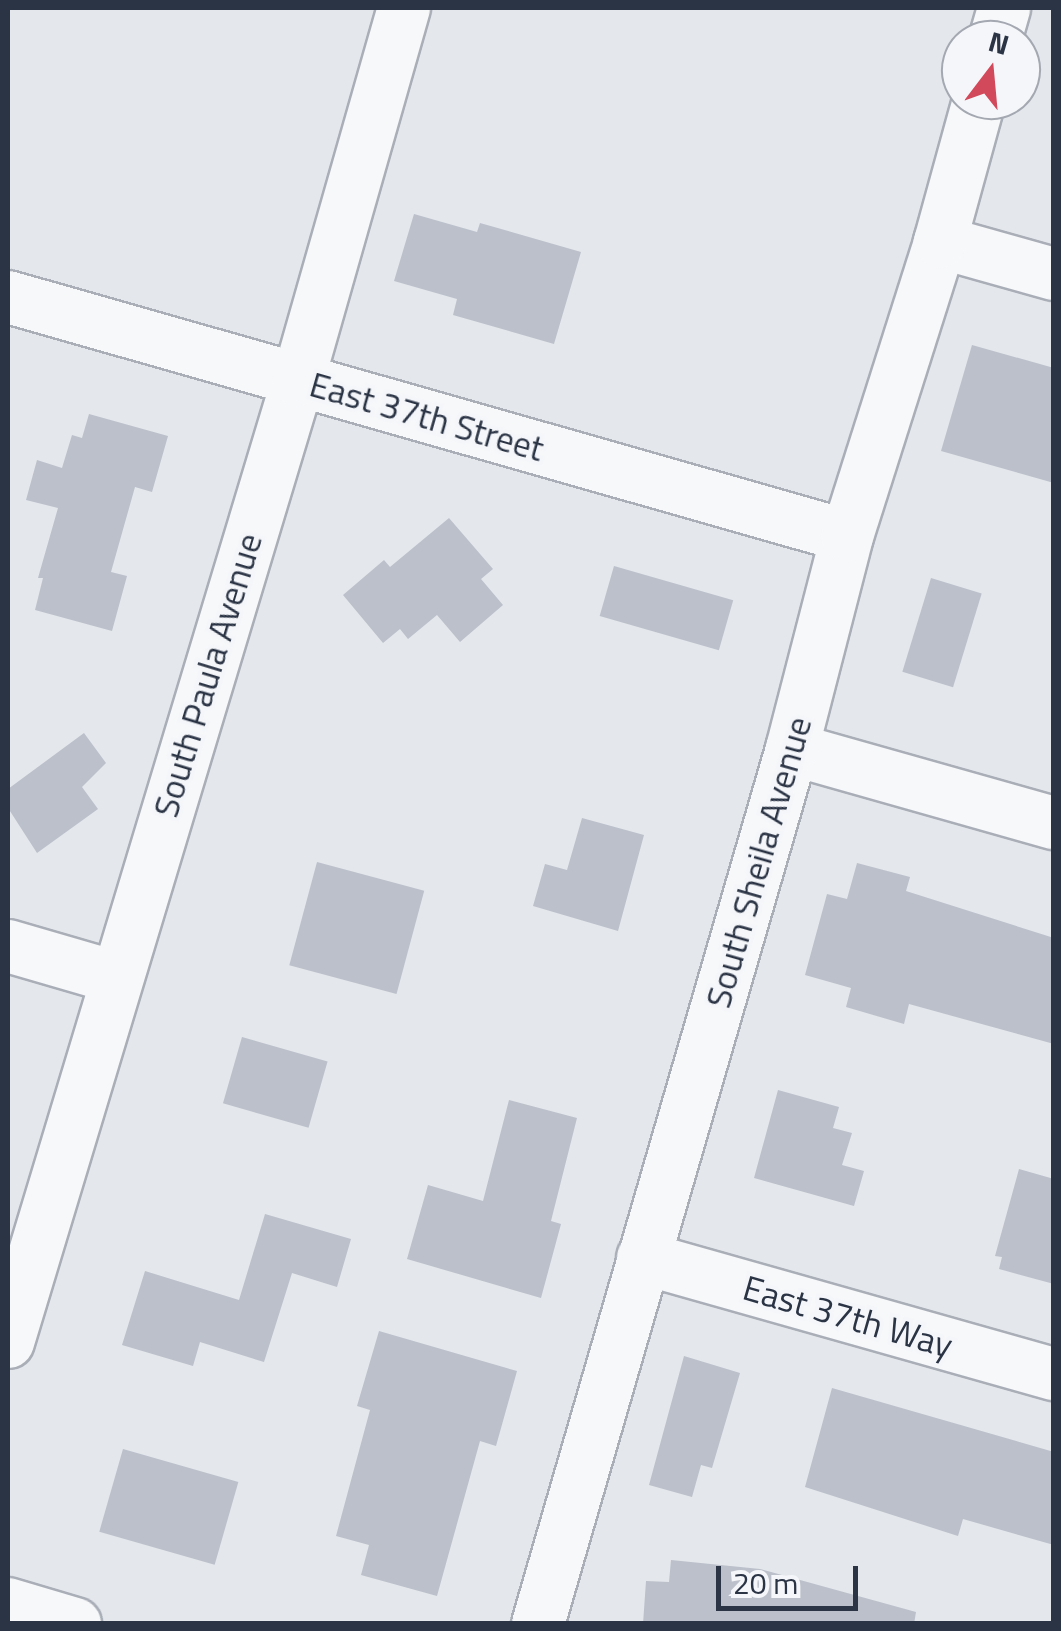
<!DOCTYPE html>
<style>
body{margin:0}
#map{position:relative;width:1061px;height:1631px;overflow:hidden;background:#e4e7ec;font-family:"Titillium Web",sans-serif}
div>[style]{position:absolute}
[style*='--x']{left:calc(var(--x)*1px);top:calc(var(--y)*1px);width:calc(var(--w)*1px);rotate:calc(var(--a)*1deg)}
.building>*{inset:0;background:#bbc0ca;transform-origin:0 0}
.roads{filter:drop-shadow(2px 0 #a9aeb7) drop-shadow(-2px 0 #a9aeb7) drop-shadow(0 2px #a9aeb7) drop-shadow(0 -2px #a9aeb7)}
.street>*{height:52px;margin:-26px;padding:0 26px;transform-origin:26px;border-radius:26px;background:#f7f8fa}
span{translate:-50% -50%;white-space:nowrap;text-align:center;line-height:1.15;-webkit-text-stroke:8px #f4f6f9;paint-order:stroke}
.street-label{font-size:35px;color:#2b3445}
.frame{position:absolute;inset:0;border:10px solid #2b3445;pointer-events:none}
.north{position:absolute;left:941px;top:20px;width:100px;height:100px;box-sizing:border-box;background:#f4f6f9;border:2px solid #a4a8b1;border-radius:50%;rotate:16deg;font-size:28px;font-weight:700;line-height:40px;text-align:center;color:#2b3445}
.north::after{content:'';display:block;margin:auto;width:35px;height:45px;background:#d1495b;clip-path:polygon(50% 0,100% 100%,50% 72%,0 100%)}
.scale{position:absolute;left:716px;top:1566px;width:142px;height:45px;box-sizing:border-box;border:5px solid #2b3445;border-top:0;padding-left:12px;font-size:30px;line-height:35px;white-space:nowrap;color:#2b3445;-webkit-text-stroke:8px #f4f6f9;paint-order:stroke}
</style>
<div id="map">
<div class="building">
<div style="clip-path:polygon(414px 214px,477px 232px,480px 223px,581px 252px,554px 344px,453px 315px,457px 299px,394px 281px)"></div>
<div style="clip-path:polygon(972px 345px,1054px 368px,1054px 483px,941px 451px)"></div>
<div style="clip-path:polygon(89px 414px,168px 436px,152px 492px,135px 487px,111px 572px,127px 576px,112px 631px,35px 610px,43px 578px,38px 578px,58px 508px,26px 500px,37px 460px,62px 468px,72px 435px,82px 438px)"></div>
<div style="clip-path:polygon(449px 518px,493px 569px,481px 579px,503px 605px,460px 642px,437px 615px,408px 639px,400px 629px,383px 643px,343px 595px,384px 560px,390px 567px)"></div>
<div style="left:614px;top:566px;width:124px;height:52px;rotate:16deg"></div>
<div style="left:931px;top:578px;width:53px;height:98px;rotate:17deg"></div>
<div style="clip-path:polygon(84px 733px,106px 763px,82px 787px,98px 809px,37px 853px,8px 808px,8px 789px)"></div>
<div style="clip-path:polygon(582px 818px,644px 835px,618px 931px,533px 906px,545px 864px,567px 870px)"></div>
<div style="left:317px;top:862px;width:111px;height:107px;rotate:15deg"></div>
<div style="clip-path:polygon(857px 863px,910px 877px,906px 891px,1054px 938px,1054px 1044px,909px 1004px,904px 1024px,846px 1007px,851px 988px,805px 975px,827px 894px,847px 899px)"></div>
<div style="left:242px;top:1037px;width:89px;height:69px;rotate:16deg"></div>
<div style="clip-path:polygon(778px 1090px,839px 1107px,833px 1128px,852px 1133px,842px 1165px,864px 1171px,854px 1206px,754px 1178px)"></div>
<div style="clip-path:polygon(509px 1100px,577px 1118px,551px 1221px,561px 1224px,541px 1298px,407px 1259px,428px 1185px,483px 1201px)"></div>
<div style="clip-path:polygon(1019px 1169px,1054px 1179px,1054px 1284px,999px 1269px,1002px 1257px,995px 1256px)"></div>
<div style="clip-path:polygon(265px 1214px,351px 1239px,337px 1287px,292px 1273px,264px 1362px,200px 1342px,193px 1366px,122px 1345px,145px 1271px,239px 1300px)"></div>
<div style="clip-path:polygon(379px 1331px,517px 1371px,496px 1446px,480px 1441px,437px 1596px,361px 1575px,369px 1545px,336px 1536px,370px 1410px,357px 1406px)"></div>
<div style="clip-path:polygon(684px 1356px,740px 1373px,712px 1468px,701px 1465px,692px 1497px,649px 1485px)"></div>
<div style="clip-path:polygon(832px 1388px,1054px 1452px,1054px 1545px,963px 1519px,958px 1536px,805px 1487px)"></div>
<div style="left:123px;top:1449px;width:120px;height:86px;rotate:16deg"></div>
<div style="clip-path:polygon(671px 1560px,760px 1569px,916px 1612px,914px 1624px,643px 1624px,646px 1581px,669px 1582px)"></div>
</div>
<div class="roads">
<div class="street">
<div style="--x:995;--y:40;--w:33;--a:-74"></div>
<div style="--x:940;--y:242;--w:118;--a:15.7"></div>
<div style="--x:8;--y:297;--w:872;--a:15.9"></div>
<div style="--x:792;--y:749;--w:272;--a:15.8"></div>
<div style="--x:8;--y:946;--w:111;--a:16.2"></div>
<div style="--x:643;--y:1258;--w:427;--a:15.8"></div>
<div style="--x:8;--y:1342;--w:1005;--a:-73.22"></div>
<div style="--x:298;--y:380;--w:387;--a:-74.1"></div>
<div style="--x:8;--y:1604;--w:70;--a:16.6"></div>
<div style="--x:538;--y:1624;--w:911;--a:-73.81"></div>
<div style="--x:792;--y:749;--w:220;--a:-75.5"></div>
<div style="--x:847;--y:536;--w:308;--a:-72.4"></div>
<div style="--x:940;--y:242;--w:147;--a:-74.6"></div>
</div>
</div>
<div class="street-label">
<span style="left:427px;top:416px;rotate:16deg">East 37th Street</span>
<span style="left:207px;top:675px;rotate:-73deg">South Paula Avenue</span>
<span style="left:758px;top:862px;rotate:-74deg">South Sheila Avenue</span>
<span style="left:848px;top:1316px;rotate:16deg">East 37th Way</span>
</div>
<div class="frame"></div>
<div class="north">N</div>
<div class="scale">20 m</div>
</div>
